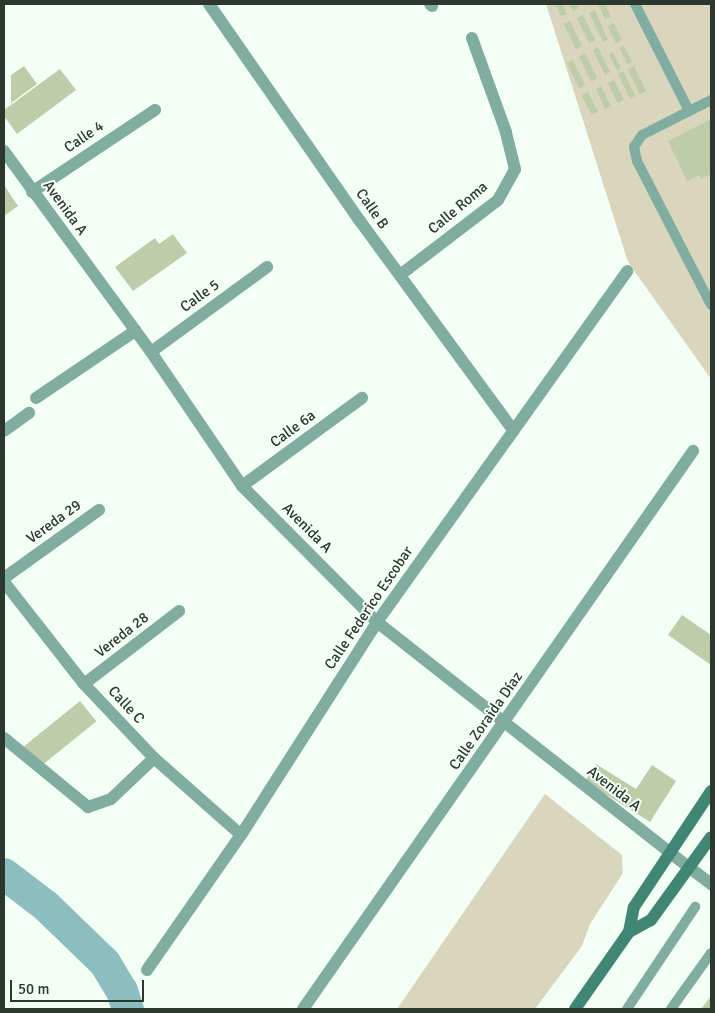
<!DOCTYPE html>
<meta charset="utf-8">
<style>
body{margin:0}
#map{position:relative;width:715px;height:1013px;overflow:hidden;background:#f3fff4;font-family:Signika,sans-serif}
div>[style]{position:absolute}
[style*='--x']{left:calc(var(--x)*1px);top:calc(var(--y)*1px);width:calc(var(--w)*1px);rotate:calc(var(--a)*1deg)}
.green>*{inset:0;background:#dad6be}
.river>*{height:32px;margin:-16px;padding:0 16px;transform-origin:16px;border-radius:16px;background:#8cbdbf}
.building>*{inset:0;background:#bfccaa;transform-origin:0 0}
.service>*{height:10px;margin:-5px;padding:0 5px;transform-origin:5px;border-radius:5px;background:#81ada0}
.minor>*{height:12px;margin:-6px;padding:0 6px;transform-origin:6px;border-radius:6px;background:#81ada0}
.tertiary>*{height:12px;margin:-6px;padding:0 6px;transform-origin:6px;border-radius:6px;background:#81ada0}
.secondary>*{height:12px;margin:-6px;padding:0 6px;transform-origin:6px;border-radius:6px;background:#418674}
span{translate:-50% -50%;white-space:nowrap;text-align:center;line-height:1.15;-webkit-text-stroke:4px #f3fff4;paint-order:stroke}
.street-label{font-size:15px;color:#2c372d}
.frame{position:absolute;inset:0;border:5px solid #2c372d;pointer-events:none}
.scale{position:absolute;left:10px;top:980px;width:134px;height:22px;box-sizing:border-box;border:2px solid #2c372d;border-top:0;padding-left:6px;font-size:15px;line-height:18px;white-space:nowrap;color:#2c372d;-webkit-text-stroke:4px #f3fff4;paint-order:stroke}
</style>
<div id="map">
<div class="green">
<div style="clip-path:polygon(546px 4px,711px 4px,711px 379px,628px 262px)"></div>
<div style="clip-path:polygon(545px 794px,622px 855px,623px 873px,590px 924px,582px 946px,535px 1009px,397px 1009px)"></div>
</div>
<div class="river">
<div style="--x:4;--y:874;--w:53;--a:37.3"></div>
<div style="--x:46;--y:906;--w:82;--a:44"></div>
<div style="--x:105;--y:963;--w:33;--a:59"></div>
<div style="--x:122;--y:991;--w:19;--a:72"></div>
</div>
<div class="building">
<div style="clip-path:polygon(555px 4px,562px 4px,567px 14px,561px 16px)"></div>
<div style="clip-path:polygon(570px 4px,577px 4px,579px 8px,573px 11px)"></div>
<div style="clip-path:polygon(598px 4px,605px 4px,611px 17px,605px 19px)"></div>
<div style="clip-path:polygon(595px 10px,608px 40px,603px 42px,589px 13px)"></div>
<div style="left:583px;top:15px;width:28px;height:7px;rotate:64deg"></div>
<div style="left:570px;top:21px;width:28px;height:7px;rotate:64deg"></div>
<div style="left:614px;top:23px;width:19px;height:7px;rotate:65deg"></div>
<div style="left:624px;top:46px;width:18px;height:5px;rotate:63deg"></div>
<div style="left:598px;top:47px;width:28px;height:6px;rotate:64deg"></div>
<div style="left:613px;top:52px;width:18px;height:5px;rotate:63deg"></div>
<div style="left:585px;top:53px;width:28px;height:7px;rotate:64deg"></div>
<div style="left:573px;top:60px;width:28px;height:7px;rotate:64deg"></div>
<div style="clip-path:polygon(24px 66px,37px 84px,11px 103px,11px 75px)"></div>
<div style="left:634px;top:66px;width:28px;height:7px;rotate:64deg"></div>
<div style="clip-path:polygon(60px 69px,76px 90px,17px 134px,4px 116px,4px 110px)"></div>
<div style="left:623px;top:71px;width:28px;height:6px;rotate:64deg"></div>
<div style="left:614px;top:80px;width:22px;height:7px;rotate:63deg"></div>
<div style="clip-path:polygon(601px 86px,611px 106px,605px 109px,596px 89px)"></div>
<div style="left:588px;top:92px;width:22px;height:7px;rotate:63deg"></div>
<div style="clip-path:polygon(711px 119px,711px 174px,701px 179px,699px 175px,687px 181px,668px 141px)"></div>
<div style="clip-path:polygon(4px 185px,18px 206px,4px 216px)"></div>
<div style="clip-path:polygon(173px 234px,187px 253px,133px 291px,115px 267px,155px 238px,159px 244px)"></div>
<div style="clip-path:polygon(682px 615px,711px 635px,711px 665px,668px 635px)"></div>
<div style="left:80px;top:701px;width:26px;height:72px;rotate:51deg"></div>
<div style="clip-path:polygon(596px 764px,636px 789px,652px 765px,676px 781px,650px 822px,585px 781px)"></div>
<div style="clip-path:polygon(711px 996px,711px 1009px,701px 1009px)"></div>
</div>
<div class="service">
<div style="--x:635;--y:4;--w:120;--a:63.2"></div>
<div style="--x:711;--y:100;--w:77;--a:153.1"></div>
<div style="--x:642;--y:135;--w:14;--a:124"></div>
<div style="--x:634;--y:147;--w:14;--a:78"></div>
<div style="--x:637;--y:161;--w:162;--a:62.8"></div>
<div style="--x:627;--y:1009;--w:123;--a:-56.3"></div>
<div style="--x:671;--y:1009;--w:69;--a:-54.5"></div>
</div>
<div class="minor">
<div style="--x:209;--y:4;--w:264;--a:55.2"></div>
<div style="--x:360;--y:221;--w:259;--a:53.8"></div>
<div style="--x:430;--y:4;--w:3;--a:45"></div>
<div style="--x:32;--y:192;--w:148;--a:-33.7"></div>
<div style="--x:400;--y:275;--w:123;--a:-37.4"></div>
<div style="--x:498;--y:200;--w:35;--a:-61"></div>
<div style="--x:515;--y:169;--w:38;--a:-104"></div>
<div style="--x:506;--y:132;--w:100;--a:-109.9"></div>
<div style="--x:151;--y:352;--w:144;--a:-36.2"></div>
<div style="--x:36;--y:398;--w:120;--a:-34.1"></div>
<div style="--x:4;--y:431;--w:31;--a:-36"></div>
<div style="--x:242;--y:486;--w:149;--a:-36.3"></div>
<div style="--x:4;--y:578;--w:117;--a:-35.6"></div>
<div style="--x:4;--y:582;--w:130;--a:51.9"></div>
<div style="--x:84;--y:684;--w:102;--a:46.6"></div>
<div style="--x:154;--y:758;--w:116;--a:41.5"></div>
<div style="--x:84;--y:684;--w:120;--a:-37.5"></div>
<div style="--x:4;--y:738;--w:109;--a:39.4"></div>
<div style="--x:88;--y:807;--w:24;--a:-19"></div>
<div style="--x:111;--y:799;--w:59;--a:-43.6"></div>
<div style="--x:669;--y:852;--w:53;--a:37.3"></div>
<div style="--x:147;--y:970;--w:165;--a:-55.2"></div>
<div style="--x:241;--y:835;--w:253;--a:-57.4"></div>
<div style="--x:377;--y:622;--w:431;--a:-54.5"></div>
<div style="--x:303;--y:1009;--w:681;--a:-55.05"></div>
</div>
<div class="tertiary">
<div style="--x:4;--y:151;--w:249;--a:53.8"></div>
<div style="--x:151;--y:352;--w:162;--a:55.8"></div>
<div style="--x:242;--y:486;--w:192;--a:45.2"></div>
<div style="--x:377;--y:622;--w:372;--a:38.2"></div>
</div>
<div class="secondary">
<div style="--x:629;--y:932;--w:25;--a:-29"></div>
<div style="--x:651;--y:920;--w:102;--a:-54.1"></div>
<div style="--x:575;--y:1009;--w:94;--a:-55"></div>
<div style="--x:629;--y:932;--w:25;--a:-79"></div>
<div style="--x:634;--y:907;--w:139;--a:-56.4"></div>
</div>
<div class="street-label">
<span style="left:84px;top:137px;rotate:-34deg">Calle 4</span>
<span style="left:65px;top:208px;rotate:54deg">Avenida A</span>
<span style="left:458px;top:208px;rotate:-40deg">Calle Roma</span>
<span style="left:372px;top:209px;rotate:55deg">Calle B</span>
<span style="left:200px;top:296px;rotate:-36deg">Calle 5</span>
<span style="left:293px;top:429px;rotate:-36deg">Calle 6a</span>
<span style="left:54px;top:522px;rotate:-36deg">Vereda 29</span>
<span style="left:307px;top:528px;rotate:45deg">Avenida A</span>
<span style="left:369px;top:608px;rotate:-56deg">Calle Federico Escobar</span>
<span style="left:122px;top:635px;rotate:-38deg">Vereda 28</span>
<span style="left:126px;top:705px;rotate:47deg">Calle C</span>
<span style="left:486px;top:721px;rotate:-55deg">Calle Zoraida Díaz</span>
<span style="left:614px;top:789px;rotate:38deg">Avenida A</span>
</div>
<div class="frame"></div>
<div class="scale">50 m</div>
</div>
